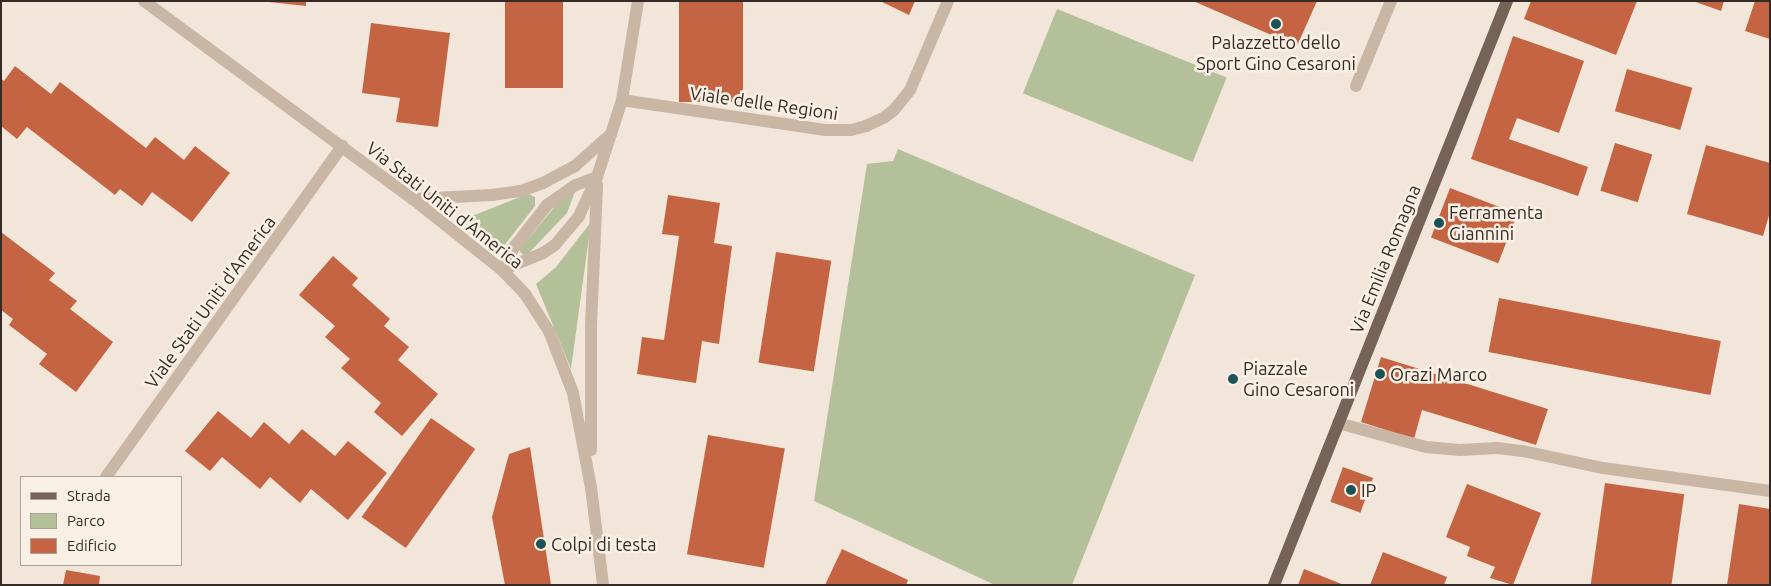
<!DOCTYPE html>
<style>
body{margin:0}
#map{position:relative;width:1771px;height:586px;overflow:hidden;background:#f1e6d9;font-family:Ubuntu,sans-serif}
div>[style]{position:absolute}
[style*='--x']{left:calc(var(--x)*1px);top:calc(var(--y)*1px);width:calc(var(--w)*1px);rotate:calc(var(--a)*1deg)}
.green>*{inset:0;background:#b3c099;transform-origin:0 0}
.building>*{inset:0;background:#c56443;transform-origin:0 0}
.minor>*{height:12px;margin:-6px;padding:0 6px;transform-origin:6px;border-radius:6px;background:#c9b6a5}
.major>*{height:12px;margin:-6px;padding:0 6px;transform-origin:6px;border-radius:6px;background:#776257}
.dots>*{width:14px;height:14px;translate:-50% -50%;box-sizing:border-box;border:2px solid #f9f0e5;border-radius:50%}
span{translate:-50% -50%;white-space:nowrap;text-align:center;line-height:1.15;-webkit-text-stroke:5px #f9f0e5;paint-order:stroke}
.poi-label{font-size:18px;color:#352b26}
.left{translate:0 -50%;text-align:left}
.street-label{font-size:18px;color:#352b26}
.frame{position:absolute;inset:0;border:2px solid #352b26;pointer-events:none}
.legend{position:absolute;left:20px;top:476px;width:162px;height:90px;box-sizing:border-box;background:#f9f0e5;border:1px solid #aba199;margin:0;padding:6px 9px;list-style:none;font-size:15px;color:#352b26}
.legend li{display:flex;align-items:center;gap:10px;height:25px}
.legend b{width:25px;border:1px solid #aba199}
</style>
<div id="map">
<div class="green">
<div style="left:1057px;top:9px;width:183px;height:91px;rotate:22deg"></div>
<div style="clip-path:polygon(898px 149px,1195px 275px,1072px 585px,995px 585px,814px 501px,867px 164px,893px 161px)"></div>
<div style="clip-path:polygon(576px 189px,567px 213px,525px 257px,519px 250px,561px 199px)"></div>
<div style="clip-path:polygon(528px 194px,535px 197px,535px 206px,503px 247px,467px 218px)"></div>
<div style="clip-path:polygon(591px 222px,571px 369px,536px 284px,556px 267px)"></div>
</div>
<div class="building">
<div style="clip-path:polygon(260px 1px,306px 1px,306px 6px)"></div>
<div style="left:505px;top:1px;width:58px;height:87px"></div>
<div style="left:679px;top:1px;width:64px;height:101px"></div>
<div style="clip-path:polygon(880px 1px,915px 1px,909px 15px)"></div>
<div style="clip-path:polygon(1193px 1px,1317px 1px,1297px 46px)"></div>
<div style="clip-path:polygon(1531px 1px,1637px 1px,1616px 55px,1524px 19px)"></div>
<div style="clip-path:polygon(1693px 1px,1724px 1px,1721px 11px)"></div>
<div style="clip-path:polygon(1755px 1px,1770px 1px,1770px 39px,1745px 31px)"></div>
<div style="clip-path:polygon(371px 23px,450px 33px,438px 127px,396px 122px,400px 98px,362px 93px)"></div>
<div style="clip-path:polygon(1513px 36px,1584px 61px,1559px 133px,1517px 118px,1509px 139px,1588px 167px,1578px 196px,1471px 159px)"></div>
<div style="clip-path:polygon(15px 66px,51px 94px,60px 82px,146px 148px,155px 137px,184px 160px,195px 146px,230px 173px,192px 222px,152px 192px,142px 206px,120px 189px,115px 195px,27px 127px,17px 139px,1px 126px,1px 79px,4px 81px)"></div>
<div style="left:1627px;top:69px;width:68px;height:44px;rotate:16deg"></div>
<div style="left:1615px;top:143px;width:39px;height:50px;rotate:17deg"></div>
<div style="clip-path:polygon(1706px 145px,1770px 163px,1770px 212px,1763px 236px,1687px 214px)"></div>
<div style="left:1450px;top:188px;width:72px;height:53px;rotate:21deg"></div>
<div style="clip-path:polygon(668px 195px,720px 203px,714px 243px,732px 246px,719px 344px,702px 341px,696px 383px,637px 374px,642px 337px,664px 340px,679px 236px,662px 234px)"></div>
<div style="clip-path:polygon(1px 232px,55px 273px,49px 280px,77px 301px,70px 309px,113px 342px,76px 392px,39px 364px,47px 354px,9px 325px,13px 319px,1px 310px)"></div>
<div style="left:776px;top:252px;width:56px;height:112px;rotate:9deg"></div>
<div style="clip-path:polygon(333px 256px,358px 278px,352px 285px,390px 319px,384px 326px,409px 347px,398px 360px,438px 394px,402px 436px,374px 412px,381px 403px,341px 368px,350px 359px,325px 337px,335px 326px,299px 295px)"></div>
<div style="left:1499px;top:298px;width:226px;height:55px;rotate:11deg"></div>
<div style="clip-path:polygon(1381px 357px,1548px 409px,1536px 445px,1422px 410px,1414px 439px,1361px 422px)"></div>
<div style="clip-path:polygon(218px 411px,251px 438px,264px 422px,289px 444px,302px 429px,335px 456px,348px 441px,387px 473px,348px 520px,311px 489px,300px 503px,270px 477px,260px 489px,222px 457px,210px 471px,185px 451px)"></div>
<div style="left:431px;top:418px;width:54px;height:121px;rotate:35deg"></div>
<div style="left:708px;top:435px;width:78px;height:121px;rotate:10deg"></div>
<div style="clip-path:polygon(530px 447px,551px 585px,505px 585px,492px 517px,509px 454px)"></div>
<div style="left:1343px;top:467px;width:32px;height:37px;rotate:20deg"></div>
<div style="left:1605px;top:483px;width:80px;height:103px;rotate:8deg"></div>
<div style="clip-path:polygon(1467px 484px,1541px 513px,1513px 585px,1490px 578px,1495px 567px,1467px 556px,1470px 547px,1446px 537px)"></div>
<div style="clip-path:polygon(1739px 504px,1770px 509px,1770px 585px,1727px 585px)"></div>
<div style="clip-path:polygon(842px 549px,908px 580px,906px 585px,825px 585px)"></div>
<div style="clip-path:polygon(1383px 552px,1447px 577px,1444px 585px,1370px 585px)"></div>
<div style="clip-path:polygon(1304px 569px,1344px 585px,1298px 585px)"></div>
<div style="clip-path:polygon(66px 570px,100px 576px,99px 585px,63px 585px)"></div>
</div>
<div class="minor">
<div style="--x:144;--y:1;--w:334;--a:36.4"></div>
<div style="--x:413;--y:199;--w:114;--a:38.6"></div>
<div style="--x:502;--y:270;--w:33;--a:46"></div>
<div style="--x:525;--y:294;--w:44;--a:57"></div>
<div style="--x:549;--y:331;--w:66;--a:68.8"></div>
<div style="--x:573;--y:393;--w:96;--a:79.2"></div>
<div style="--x:591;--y:487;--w:99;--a:83"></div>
<div style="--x:1356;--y:86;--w:92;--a:-67.6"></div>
<div style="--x:622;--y:100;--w:206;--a:8.4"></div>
<div style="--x:826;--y:130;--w:25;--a:0"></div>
<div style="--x:851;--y:130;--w:16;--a:-15"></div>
<div style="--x:866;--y:126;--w:21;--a:-25"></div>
<div style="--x:885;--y:117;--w:11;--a:-38"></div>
<div style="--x:894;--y:110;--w:26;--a:-51"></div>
<div style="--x:910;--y:90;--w:97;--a:-66.9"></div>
<div style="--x:413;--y:199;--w:79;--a:-2.9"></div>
<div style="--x:492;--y:195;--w:29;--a:-8"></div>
<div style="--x:521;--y:191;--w:23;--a:-20"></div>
<div style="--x:543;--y:183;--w:36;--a:-28"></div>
<div style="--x:575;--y:166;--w:48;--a:-41.6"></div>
<div style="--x:502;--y:270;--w:44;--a:-22.5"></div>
<div style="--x:543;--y:253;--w:14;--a:-34"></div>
<div style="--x:555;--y:245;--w:38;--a:-50"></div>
<div style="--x:579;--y:216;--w:43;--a:-65.2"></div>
<div style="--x:597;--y:177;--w:81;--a:-72"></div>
<div style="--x:622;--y:100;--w:100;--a:-80.8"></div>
<div style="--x:502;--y:270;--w:27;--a:-62"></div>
<div style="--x:515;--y:246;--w:52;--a:-52"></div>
<div style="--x:547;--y:205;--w:35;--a:-35"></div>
<div style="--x:576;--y:185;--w:22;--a:-21"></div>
<div style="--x:1338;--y:423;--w:91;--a:15.3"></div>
<div style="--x:1426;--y:447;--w:34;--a:5"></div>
<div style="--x:1460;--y:450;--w:37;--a:-3"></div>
<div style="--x:1497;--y:448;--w:26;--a:7"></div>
<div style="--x:1523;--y:451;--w:82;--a:12"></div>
<div style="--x:1603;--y:468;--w:169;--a:7.8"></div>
<div style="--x:591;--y:450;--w:125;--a:-90"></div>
<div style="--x:591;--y:325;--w:140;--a:-87.5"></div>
<div style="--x:106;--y:477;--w:407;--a:-54.5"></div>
</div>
<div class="major">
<div style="--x:1274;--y:585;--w:629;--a:-68.25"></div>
</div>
<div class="dots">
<div style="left:1276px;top:24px;background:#1c5256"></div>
<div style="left:1439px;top:223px;background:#1c5256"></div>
<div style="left:1380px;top:374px;background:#1c5256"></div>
<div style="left:1233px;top:379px;background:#1c5256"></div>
<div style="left:1351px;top:490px;background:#1c5256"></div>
<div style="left:541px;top:544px;background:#1c5256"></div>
</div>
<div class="poi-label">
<span style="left:1276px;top:53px">Palazzetto dello<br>Sport Gino Cesaroni</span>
<span class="left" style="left:1449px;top:223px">Ferramenta<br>Giannini</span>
<span class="left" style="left:1243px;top:379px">Piazzale<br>Gino Cesaroni</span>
<span class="left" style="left:1390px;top:374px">Orazi Marco</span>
<span class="left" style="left:1361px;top:490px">IP</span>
<span class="left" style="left:551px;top:544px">Colpi di testa</span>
</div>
<div class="street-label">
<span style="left:764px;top:103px;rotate:8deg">Viale delle Regioni</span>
<span style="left:445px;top:205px;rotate:38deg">Via Stati Uniti d'America</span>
<span style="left:1385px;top:259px;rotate:-68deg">Via Emilia Romagna</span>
<span style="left:210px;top:302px;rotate:-54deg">Viale Stati Uniti d'America</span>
</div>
<div class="frame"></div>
<ul class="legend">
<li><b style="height:6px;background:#776257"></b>Strada</li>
<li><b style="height:14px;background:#b3c099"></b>Parco</li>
<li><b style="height:14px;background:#c56443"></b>Edificio</li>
</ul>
</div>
